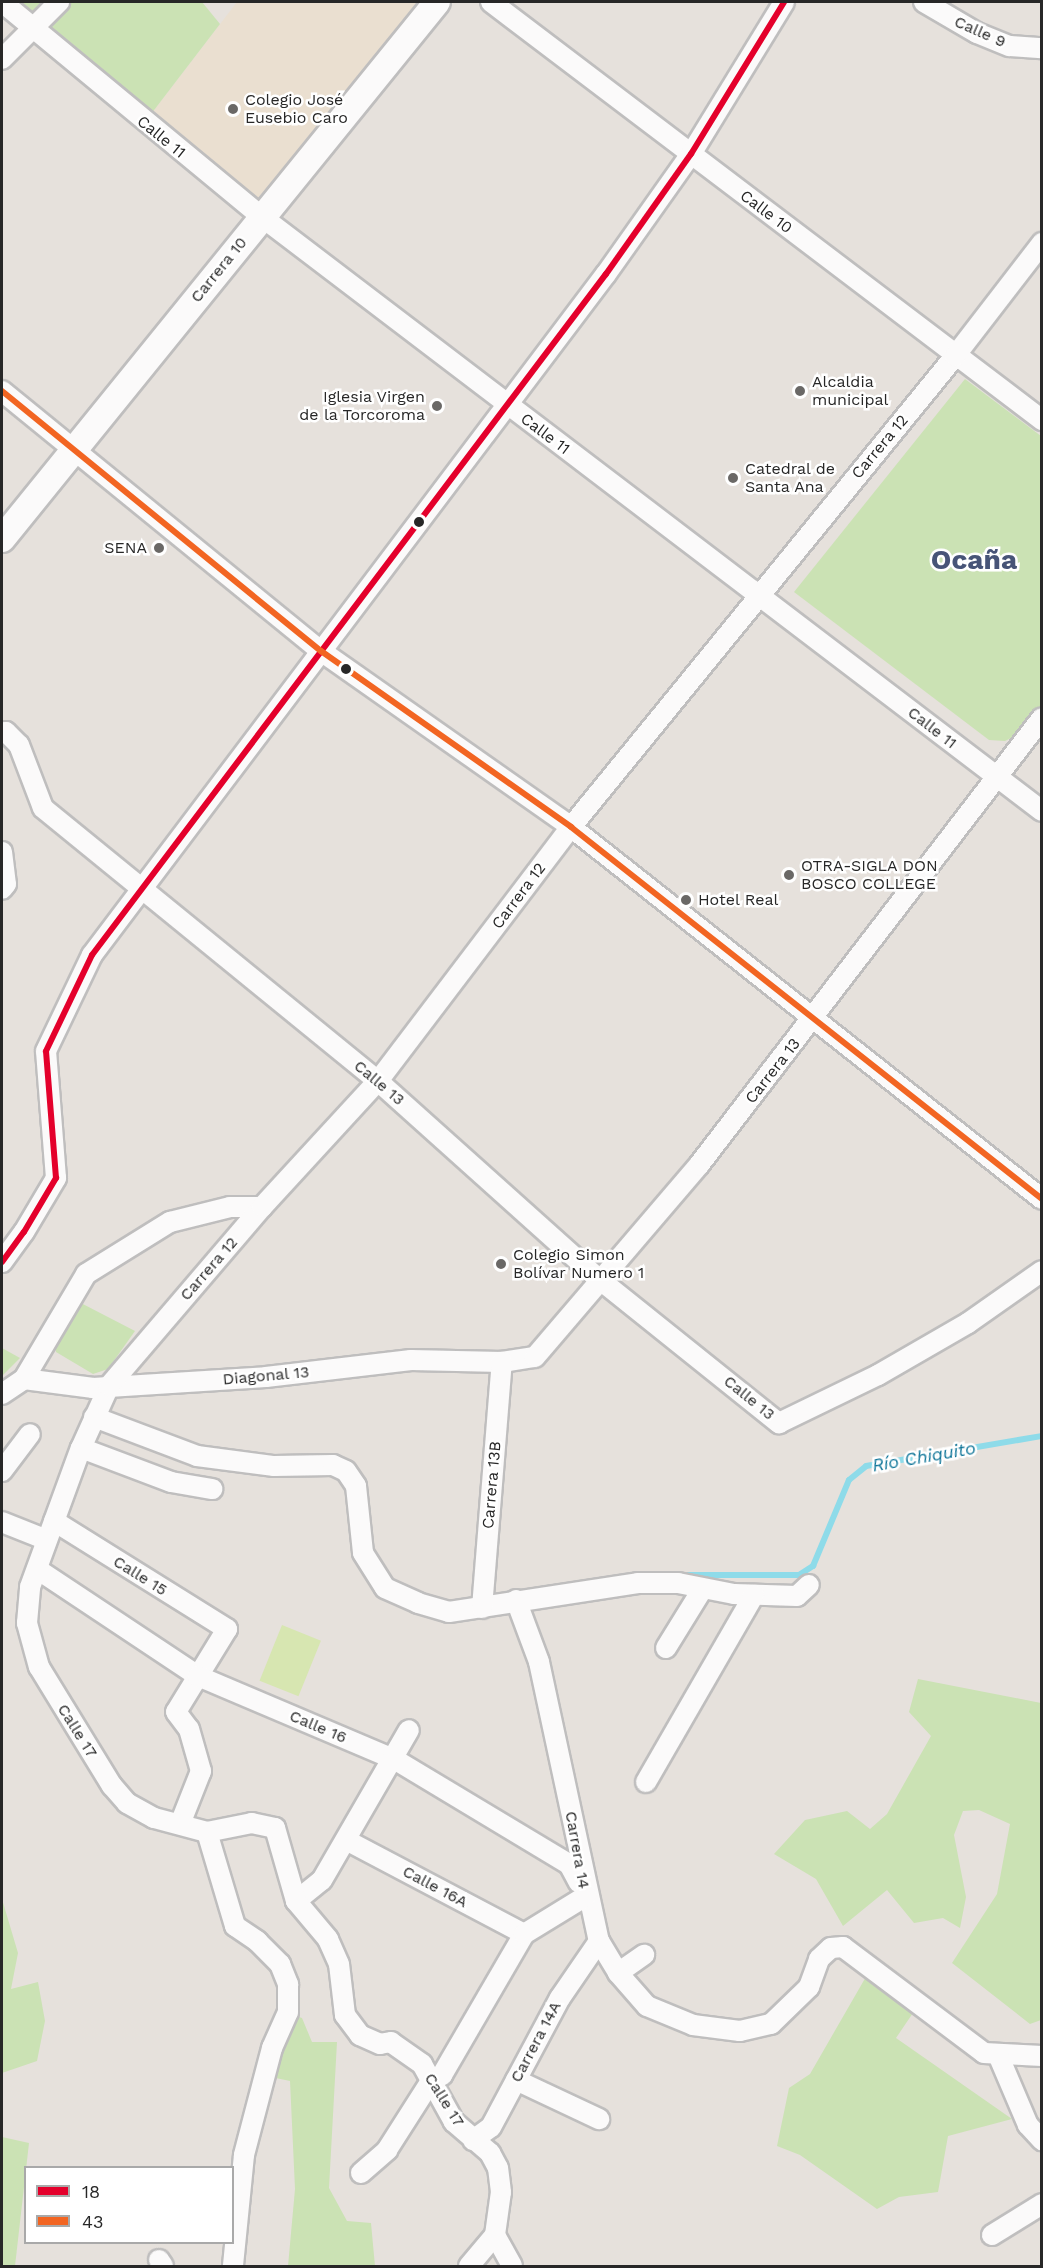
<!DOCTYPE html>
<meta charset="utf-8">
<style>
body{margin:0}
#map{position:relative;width:1043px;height:2268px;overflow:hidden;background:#e6e1dc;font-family:"Work Sans",sans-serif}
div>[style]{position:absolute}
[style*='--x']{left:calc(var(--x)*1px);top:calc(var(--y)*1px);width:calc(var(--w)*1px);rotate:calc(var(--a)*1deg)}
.education>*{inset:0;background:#eadfd0}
.green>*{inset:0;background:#cbe2b4}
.pitch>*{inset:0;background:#d7e6b1;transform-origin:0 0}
.stream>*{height:6px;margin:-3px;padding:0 3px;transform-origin:3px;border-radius:3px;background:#8edbe9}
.roads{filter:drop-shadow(2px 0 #bfbebe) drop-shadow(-2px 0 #bfbebe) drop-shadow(0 2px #bfbebe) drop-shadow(0 -2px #bfbebe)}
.minor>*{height:20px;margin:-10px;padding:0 10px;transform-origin:10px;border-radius:10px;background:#fbfafa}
.tertiary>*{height:26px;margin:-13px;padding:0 13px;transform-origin:13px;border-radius:13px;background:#fbfafa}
.bus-1>*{height:6px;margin:-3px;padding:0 3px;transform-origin:3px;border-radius:3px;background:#e4002b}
.bus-2>*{height:6px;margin:-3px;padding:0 3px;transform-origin:3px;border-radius:3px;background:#f26522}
.dots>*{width:16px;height:16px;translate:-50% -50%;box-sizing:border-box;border:3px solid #fff;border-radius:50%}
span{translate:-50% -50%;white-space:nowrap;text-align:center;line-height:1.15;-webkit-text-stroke:5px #fff;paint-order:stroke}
.street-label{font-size:16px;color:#272727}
.poi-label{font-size:16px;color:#272727}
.left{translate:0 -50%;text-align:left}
.right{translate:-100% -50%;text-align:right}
.water-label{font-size:18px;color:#0b7397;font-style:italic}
.town-label{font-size:28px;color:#475477;font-weight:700}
.frame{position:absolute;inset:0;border:3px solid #272727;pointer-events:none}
.legend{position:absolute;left:24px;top:2166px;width:210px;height:78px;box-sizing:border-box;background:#fff;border:2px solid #a9a9a9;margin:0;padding:8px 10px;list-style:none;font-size:18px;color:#272727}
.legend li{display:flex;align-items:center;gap:12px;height:30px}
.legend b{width:30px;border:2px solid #a9a9a9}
</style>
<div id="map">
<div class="education">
<div style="clip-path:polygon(237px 2px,442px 2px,269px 215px,148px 118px)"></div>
</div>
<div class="green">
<div style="clip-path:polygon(6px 2px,202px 2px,220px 24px,148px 118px)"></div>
<div style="clip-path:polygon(965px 379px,1041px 436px,1041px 706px,1023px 732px,1005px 741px,989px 740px,794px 592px)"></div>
<div style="clip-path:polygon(77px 1301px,135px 1331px,108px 1369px,93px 1374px,56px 1352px,55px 1345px)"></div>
<div style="clip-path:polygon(2px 1348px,20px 1358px,2px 1376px)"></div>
<div style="clip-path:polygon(918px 1679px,1041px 1703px,1041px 2020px,1030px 2024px,952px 1963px,997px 1894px,1010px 1824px,979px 1810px,963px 1811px,954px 1835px,966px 1897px,960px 1928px,943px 1918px,914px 1923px,887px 1890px,843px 1926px,816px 1879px,774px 1854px,805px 1820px,847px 1811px,870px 1829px,887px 1814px,931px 1736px,909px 1712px)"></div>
<div style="clip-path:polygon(2px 1899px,18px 1953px,11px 1989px,38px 1982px,45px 2021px,37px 2061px,2px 2073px)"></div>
<div style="clip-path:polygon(867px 1975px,915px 2010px,896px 2038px,1012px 2119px,948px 2136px,938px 2192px,899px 2197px,877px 2209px,800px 2155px,777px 2146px,789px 2088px,810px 2074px)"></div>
<div style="clip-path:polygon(293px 2015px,302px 2018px,312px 2042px,337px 2042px,329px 2188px,347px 2221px,371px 2223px,375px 2266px,288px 2266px,295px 2189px,290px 2081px,271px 2077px)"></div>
<div style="clip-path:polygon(2px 2137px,29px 2143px,15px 2266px,2px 2266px)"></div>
</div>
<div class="pitch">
<div style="left:282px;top:1625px;width:42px;height:60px;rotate:22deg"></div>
</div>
<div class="stream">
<div style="--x:683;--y:1575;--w:116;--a:0"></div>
<div style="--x:799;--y:1575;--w:17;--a:-33"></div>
<div style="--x:813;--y:1566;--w:93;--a:-67.3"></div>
<div style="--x:849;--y:1480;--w:22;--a:-39"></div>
<div style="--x:866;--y:1466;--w:179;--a:-9.7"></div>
</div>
<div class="roads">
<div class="minor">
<div style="--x:2;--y:2;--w:337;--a:39.6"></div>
<div style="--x:262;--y:217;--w:980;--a:37.29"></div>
<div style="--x:491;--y:2;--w:692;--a:37.18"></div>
<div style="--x:924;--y:2;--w:61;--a:30.3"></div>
<div style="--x:977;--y:33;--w:35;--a:22"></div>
<div style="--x:1010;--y:46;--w:32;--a:4"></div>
<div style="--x:2;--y:59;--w:81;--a:-45"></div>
<div style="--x:2;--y:391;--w:412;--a:39.2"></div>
<div style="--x:321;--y:651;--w:306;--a:35.1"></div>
<div style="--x:571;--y:827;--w:600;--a:38.3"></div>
<div style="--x:2;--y:733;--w:4;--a:-14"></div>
<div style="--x:6;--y:732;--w:18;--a:45"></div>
<div style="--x:19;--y:745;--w:67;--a:69.1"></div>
<div style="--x:43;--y:808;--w:432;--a:39.2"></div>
<div style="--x:378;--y:1081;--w:297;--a:41.9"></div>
<div style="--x:599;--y:1279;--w:231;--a:38.7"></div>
<div style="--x:779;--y:1423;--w:110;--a:-25.9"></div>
<div style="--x:878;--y:1375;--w:104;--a:-30"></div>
<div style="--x:968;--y:1323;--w:90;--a:-35.1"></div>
<div style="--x:2;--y:852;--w:32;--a:83"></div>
<div style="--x:6;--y:884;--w:6;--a:129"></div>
<div style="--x:2;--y:1262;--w:37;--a:-54"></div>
<div style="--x:24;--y:1232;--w:63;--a:-59.3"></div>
<div style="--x:56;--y:1178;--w:127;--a:-94.5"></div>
<div style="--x:46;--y:1051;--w:106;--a:-64.4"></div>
<div style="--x:92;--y:955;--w:853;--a:-52.96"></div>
<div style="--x:606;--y:274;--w:147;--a:-54.7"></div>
<div style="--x:691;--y:154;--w:178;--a:-58.5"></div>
<div style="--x:24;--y:1379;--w:122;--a:-59.4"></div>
<div style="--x:86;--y:1274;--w:99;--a:-31.8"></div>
<div style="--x:170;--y:1222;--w:62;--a:-14"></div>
<div style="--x:230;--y:1207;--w:32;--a:0"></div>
<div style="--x:2;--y:1394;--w:27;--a:-34"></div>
<div style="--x:24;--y:1379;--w:70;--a:7.4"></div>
<div style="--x:93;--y:1388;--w:173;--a:-3.6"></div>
<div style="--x:266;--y:1377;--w:146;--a:-6.7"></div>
<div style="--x:411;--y:1360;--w:91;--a:1.3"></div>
<div style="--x:502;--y:1362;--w:33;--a:-9"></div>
<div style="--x:535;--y:1357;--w:253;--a:-49.5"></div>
<div style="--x:699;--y:1165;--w:563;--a:-52.5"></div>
<div style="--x:94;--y:1417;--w:110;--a:20.7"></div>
<div style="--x:197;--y:1456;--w:78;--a:7.4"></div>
<div style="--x:274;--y:1466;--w:59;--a:-1"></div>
<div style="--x:333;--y:1465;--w:14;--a:25"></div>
<div style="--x:346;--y:1471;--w:18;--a:56"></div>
<div style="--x:356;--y:1486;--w:67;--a:84"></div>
<div style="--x:363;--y:1553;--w:41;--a:57.8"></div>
<div style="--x:385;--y:1588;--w:36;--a:24"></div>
<div style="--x:418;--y:1603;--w:32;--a:16"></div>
<div style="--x:449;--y:1612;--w:191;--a:-8.7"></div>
<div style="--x:638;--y:1583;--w:40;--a:0"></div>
<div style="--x:678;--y:1583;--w:57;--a:11.1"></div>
<div style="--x:734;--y:1594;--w:63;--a:1.8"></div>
<div style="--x:797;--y:1596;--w:16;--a:-43"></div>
<div style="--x:81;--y:1448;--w:96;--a:20.7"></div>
<div style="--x:171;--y:1482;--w:42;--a:9.7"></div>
<div style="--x:2;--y:1471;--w:46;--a:-52.9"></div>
<div style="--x:54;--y:1521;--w:204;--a:32"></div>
<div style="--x:227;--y:1629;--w:97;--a:121.6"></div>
<div style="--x:176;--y:1712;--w:21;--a:53"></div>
<div style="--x:189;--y:1729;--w:44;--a:74.1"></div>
<div style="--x:201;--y:1771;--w:57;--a:111.6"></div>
<div style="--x:2;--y:1522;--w:48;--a:21.8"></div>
<div style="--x:37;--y:1569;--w:193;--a:33.6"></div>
<div style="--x:198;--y:1676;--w:213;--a:23"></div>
<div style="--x:394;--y:1759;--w:204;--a:31"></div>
<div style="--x:569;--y:1864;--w:21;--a:62"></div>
<div style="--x:516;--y:1600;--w:66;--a:69.6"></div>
<div style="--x:539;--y:1662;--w:285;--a:77.9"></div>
<div style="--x:599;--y:1941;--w:37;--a:59"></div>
<div style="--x:618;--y:1973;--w:44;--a:48.7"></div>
<div style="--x:647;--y:2006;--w:50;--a:22.4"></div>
<div style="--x:693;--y:2025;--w:47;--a:7.3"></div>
<div style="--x:740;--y:2031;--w:32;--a:-13"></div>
<div style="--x:771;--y:2024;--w:53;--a:-44.2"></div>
<div style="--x:809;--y:1987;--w:30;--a:-70"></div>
<div style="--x:819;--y:1959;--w:16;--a:-43"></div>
<div style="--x:831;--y:1948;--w:12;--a:-5"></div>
<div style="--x:843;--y:1947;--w:176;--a:36.9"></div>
<div style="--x:984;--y:2053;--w:58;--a:3"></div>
<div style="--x:482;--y:1608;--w:247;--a:-85.4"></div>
<div style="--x:666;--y:1648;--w:70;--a:-58.3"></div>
<div style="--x:646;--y:1782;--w:216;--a:-60"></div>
<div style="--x:207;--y:1832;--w:98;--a:73.4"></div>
<div style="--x:235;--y:1926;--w:27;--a:34"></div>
<div style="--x:257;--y:1941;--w:33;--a:45"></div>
<div style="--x:280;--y:1964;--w:22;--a:68"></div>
<div style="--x:288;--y:1984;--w:28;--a:90"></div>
<div style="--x:288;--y:2012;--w:39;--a:114"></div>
<div style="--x:272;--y:2048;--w:111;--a:104.7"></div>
<div style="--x:244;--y:2155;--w:112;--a:95.7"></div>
<div style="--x:346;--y:1840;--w:201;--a:27.8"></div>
<div style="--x:296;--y:1901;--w:33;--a:-39"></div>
<div style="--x:322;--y:1880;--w:173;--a:-59.9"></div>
<div style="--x:618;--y:1973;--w:32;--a:-35"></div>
<div style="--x:999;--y:2057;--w:74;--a:66.9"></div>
<div style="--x:1028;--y:2125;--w:21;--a:47"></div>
<div style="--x:516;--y:2080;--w:92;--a:25.2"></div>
<div style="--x:473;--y:2140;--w:22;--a:-36"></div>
<div style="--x:491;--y:2127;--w:146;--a:-61.9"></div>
<div style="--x:560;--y:1998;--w:69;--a:-55.6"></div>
<div style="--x:361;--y:2173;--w:35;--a:-41"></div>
<div style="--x:387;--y:2150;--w:82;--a:-57.5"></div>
<div style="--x:431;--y:2081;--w:13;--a:-29"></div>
<div style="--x:442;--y:2075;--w:163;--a:-59.8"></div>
<div style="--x:524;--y:1934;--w:73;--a:-31.5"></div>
<div style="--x:495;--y:2235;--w:35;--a:61"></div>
<div style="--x:992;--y:2235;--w:59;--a:-31.8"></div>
<div style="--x:159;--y:2260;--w:7;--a:56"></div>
<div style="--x:469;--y:2266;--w:40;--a:-50"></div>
<div style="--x:495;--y:2235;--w:43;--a:-82.1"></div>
<div style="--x:501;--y:2192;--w:24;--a:-97"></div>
<div style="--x:498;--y:2168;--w:17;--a:-118"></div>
<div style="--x:490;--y:2153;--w:48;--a:-139.3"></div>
<div style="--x:454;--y:2122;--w:66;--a:-118.9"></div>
<div style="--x:422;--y:2064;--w:38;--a:-145"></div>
<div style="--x:391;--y:2042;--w:11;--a:170"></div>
<div style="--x:380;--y:2044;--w:22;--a:-156"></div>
<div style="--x:360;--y:2035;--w:25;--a:-127"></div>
<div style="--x:345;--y:2015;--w:51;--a:-96.7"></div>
<div style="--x:339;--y:1964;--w:27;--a:-114"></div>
<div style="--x:328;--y:1939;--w:50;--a:-130.1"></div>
<div style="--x:296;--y:1901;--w:76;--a:-106"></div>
<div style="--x:275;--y:1828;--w:24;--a:-168"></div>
<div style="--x:252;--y:1823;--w:46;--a:168.7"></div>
<div style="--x:207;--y:1832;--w:55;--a:-165.2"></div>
<div style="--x:154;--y:1818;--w:31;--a:-151"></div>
<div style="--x:127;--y:1803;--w:23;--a:-131"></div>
<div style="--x:112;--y:1786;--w:140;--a:-121.5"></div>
<div style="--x:39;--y:1667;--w:46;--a:-105.3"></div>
<div style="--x:27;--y:1623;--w:36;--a:-85"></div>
<div style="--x:30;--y:1587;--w:148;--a:-69.9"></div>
<div style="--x:81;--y:1448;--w:68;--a:-65.7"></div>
<div style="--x:109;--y:1386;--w:235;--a:-49.5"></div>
<div style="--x:262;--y:1207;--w:171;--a:-47.4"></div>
<div style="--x:378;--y:1081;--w:319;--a:-52.8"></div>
<div style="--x:571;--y:827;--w:608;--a:-50.81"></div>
<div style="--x:955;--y:356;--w:143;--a:-52.4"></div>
</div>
<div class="tertiary">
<div style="--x:2;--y:539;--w:691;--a:-50.99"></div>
</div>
</div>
<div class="bus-1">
<div style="--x:2;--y:1262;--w:37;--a:-54"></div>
<div style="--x:24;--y:1232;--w:63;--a:-59.3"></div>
<div style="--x:56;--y:1178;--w:127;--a:-94.5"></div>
<div style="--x:46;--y:1051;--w:106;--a:-64.4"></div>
<div style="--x:92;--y:955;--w:853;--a:-52.96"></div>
<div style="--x:606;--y:274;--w:147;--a:-54.7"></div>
<div style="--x:691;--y:154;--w:178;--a:-58.5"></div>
</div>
<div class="bus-2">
<div style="--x:2;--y:391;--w:412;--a:39.2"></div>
<div style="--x:321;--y:651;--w:306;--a:35.1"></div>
<div style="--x:571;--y:827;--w:600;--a:38.3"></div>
</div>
<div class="dots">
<div style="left:233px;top:109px;background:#6a6866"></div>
<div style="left:800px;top:391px;background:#6a6866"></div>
<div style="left:437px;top:406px;background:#6a6866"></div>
<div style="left:733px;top:478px;background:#6a6866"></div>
<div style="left:419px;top:522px;background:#272727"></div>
<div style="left:159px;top:548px;background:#6a6866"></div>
<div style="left:346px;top:669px;background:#272727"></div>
<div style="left:789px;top:875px;background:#6a6866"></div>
<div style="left:686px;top:900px;background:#6a6866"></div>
<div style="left:501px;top:1264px;background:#6a6866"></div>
</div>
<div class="street-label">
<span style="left:980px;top:32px;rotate:24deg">Calle 9</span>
<span style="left:161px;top:137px;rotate:39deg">Calle 11</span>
<span style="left:766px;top:212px;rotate:37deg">Calle 10</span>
<span style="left:219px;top:270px;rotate:-51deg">Carrera 10</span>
<span style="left:545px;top:434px;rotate:37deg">Calle 11</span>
<span style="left:880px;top:447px;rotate:-50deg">Carrera 12</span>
<span style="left:932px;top:728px;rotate:38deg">Calle 11</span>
<span style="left:519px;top:896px;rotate:-53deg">Carrera 12</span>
<span style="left:773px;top:1071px;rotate:-52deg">Carrera 13</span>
<span style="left:379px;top:1083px;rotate:40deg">Calle 13</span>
<span style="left:209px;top:1269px;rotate:-49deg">Carrera 12</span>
<span style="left:266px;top:1376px;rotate:-5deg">Diagonal 13</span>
<span style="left:749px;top:1398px;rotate:39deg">Calle 13</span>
<span style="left:492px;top:1485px;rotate:-85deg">Carrera 13B</span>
<span style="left:140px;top:1576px;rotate:32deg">Calle 15</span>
<span style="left:318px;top:1727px;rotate:23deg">Calle 16</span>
<span style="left:77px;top:1731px;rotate:58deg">Calle 17</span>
<span style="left:577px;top:1850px;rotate:80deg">Carrera 14</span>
<span style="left:435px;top:1887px;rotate:28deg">Calle 16A</span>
<span style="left:536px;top:2042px;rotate:-62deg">Carrera 14A</span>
<span style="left:444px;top:2100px;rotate:58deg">Calle 17</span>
</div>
<div class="poi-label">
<span class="left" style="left:245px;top:109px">Colegio José<br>Eusebio Caro</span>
<span class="left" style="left:812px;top:391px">Alcaldia<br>municipal</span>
<span class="right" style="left:425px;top:406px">Iglesia Virgen<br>de la Torcoroma</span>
<span class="left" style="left:745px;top:478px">Catedral de<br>Santa Ana</span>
<span class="right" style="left:147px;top:548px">SENA</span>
<span class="left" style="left:801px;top:875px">OTRA-SIGLA DON<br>BOSCO COLLEGE</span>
<span class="left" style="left:698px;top:900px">Hotel Real</span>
<span class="left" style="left:513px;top:1264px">Colegio Simon<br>Bolívar Numero 1</span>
</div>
<div class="water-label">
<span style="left:924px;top:1457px;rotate:-10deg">Río Chiquito</span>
</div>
<div class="town-label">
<span style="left:974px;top:560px">Ocaña</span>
</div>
<div class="frame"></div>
<ul class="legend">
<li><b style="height:8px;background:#e4002b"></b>18</li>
<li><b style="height:8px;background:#f26522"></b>43</li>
</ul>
</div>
